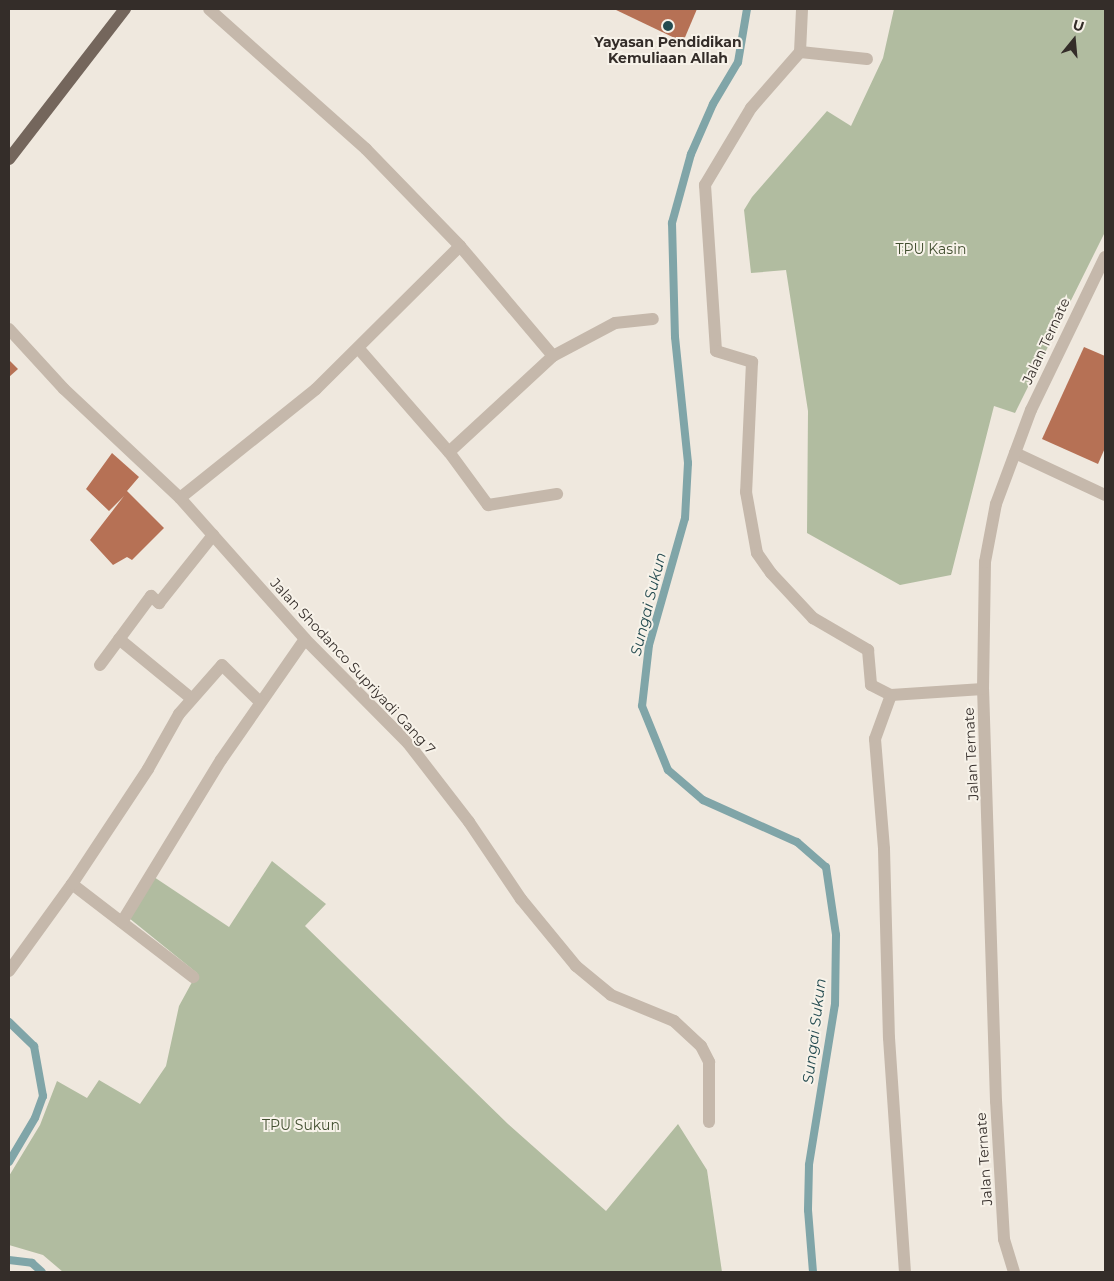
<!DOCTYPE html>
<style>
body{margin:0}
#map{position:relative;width:1114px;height:1281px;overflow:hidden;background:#efe8de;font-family:Montserrat,sans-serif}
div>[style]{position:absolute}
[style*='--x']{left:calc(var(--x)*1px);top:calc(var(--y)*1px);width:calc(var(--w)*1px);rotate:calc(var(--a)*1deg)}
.green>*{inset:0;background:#b1bca0}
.stream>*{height:8px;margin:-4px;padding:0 4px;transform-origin:4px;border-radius:4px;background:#80a5a8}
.building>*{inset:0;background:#b67155}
.lane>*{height:12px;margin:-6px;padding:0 6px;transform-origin:6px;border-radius:6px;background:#c5b8ab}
.street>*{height:12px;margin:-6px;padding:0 6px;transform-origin:6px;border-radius:6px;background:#c5b8ab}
.primary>*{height:12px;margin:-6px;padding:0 6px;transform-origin:6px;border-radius:6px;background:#74665c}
.dots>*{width:14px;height:14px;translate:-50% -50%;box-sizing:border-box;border:2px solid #f7f2e9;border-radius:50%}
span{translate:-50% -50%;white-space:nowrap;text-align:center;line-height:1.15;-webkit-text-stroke:4px #f7f2e9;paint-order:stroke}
.poi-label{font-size:14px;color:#342d29;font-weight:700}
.park-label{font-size:14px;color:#424f30}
.street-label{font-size:14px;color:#342d29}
.water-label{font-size:15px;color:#244b50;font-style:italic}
.frame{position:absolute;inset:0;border:10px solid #342d29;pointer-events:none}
.north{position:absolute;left:1049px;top:15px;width:50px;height:50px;-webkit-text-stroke:4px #f7f2e9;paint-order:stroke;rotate:17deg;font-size:14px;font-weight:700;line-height:20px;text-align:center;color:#342d29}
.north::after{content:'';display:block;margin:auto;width:18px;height:22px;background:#342d29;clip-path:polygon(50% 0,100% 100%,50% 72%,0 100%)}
</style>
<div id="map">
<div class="green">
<div style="clip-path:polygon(894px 9px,1105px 9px,1105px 232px,1015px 413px,994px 406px,951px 575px,900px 585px,807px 533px,808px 411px,786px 270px,751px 273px,744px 210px,752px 197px,827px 111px,851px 126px,883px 58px)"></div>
<div style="clip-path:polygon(272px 861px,326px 904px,305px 926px,508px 1124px,606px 1211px,678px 1124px,707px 1170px,722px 1272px,63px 1272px,43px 1255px,9px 1245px,9px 1176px,40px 1125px,57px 1081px,87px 1098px,99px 1080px,140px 1104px,166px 1066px,179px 1006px,197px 973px,129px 918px,154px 877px,229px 927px)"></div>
</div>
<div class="stream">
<div style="--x:747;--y:9;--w:54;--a:99.6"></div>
<div style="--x:738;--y:62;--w:49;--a:120.8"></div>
<div style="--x:713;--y:104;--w:55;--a:113.7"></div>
<div style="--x:691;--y:154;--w:72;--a:105.4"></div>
<div style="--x:672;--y:223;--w:114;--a:88.5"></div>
<div style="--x:675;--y:337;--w:127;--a:84.1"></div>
<div style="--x:688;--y:463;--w:55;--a:93.1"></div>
<div style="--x:685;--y:518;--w:132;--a:105.8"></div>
<div style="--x:649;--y:645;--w:61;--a:96.5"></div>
<div style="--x:642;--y:706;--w:69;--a:67.9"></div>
<div style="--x:668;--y:770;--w:46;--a:40.6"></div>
<div style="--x:703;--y:800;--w:103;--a:24.1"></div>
<div style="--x:797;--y:842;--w:38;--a:41"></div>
<div style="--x:826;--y:867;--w:69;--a:81.6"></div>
<div style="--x:836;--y:935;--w:69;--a:90.8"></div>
<div style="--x:835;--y:1004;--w:163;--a:99.2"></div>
<div style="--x:809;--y:1165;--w:45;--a:91.3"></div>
<div style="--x:808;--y:1210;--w:62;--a:85.4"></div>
<div style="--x:9;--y:1022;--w:35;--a:44"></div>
<div style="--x:34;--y:1046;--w:51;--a:79.8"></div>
<div style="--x:43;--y:1096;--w:23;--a:110"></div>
<div style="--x:35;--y:1118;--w:51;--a:120.6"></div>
<div style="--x:9;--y:1260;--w:23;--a:7"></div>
<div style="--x:32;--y:1263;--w:13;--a:42"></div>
</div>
<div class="building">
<div style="clip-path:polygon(614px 9px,697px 9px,683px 42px)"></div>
<div style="clip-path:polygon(1084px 347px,1105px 356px,1105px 448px,1098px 464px,1042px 439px)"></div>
<div style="clip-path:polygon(9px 360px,18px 369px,9px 377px)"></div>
<div style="clip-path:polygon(112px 453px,139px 477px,127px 491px,164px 528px,132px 560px,127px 557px,113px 565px,90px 540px,124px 496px,109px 511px,86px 489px)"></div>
</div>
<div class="lane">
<div style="--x:800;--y:52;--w:43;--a:-87.3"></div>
<div style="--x:867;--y:59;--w:67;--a:-174"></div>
<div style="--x:800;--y:52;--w:74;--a:131.2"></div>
<div style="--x:751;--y:108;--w:90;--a:120.9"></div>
<div style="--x:705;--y:185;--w:166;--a:86.2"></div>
<div style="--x:716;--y:351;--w:38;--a:17"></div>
<div style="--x:752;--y:362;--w:130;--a:92.6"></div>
<div style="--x:746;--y:492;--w:62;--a:79.8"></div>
<div style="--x:757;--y:553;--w:24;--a:55"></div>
<div style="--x:771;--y:573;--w:62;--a:47"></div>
<div style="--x:813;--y:618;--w:64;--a:30.2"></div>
<div style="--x:868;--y:650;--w:35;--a:85"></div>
<div style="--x:871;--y:685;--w:22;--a:27"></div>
<div style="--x:891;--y:695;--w:92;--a:-3.7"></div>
<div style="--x:460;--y:246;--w:144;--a:49.8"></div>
<div style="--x:359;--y:349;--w:137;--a:48.9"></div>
<div style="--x:449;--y:452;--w:66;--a:53.7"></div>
<div style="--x:488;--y:505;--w:70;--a:-9.1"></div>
<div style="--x:449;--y:452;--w:142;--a:-42.7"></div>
<div style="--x:553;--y:356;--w:70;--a:-28"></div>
<div style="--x:615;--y:323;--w:38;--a:-6"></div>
<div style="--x:119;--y:639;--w:94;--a:39.4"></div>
<div style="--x:100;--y:665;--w:86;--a:-53.5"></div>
<div style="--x:151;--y:596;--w:11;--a:41"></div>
<div style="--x:159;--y:603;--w:87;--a:-51.5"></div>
<div style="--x:891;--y:695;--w:47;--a:110"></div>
<div style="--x:875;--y:739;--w:110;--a:85.3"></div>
<div style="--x:884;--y:849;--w:189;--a:88.5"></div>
<div style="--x:889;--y:1038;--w:235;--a:86.1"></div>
<div style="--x:72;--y:884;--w:153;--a:37.5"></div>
<div style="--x:122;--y:922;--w:190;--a:-58.6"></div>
<div style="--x:221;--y:760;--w:147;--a:-55.2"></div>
<div style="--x:9;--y:971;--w:107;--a:-54.1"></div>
<div style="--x:72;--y:884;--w:138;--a:-56.5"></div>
<div style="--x:148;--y:769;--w:63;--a:-60.6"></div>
<div style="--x:179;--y:714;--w:65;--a:-48.7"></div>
<div style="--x:222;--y:665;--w:52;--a:44.2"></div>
</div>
<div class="street">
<div style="--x:9;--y:329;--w:81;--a:47.5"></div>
<div style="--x:64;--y:389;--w:159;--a:43.2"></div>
<div style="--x:180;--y:498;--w:188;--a:48.4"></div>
<div style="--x:305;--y:639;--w:146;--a:45.3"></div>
<div style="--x:408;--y:743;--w:100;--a:52.3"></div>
<div style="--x:469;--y:822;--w:93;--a:56"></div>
<div style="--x:521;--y:899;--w:87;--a:50.6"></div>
<div style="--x:576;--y:966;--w:45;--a:39.6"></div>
<div style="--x:611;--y:995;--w:68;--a:22.4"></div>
<div style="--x:674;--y:1021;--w:37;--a:43"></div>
<div style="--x:701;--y:1046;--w:18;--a:63"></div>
<div style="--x:709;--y:1062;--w:60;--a:90"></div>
<div style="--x:1015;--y:453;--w:99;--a:25"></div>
<div style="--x:180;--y:498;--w:174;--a:-38.7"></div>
<div style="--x:316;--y:389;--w:203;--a:-44.8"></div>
<div style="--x:460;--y:246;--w:135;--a:-134.1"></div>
<div style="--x:366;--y:149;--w:210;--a:-138.3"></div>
<div style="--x:1014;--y:1272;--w:34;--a:-107"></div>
<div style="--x:1004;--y:1239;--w:138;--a:-93.3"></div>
<div style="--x:996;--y:1101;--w:412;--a:-91.8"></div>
<div style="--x:983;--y:689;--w:127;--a:-89.1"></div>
<div style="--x:985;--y:562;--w:59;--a:-79.3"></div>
<div style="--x:996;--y:504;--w:100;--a:-69.6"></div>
<div style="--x:1031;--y:410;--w:170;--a:-64.2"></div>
</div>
<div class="primary">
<div style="--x:9;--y:159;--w:190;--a:-52.3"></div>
</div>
<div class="dots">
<div style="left:668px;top:26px;background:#244b50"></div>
</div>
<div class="poi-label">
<span style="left:668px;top:50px">Yayasan Pendidikan<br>Kemuliaan Allah</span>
</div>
<div class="park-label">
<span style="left:931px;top:249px">TPU Kasin</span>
<span style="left:301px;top:1125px">TPU Sukun</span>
</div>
<div class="street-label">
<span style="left:1046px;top:341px;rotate:-65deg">Jalan Ternate</span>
<span style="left:353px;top:666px;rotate:47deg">Jalan Shodanco Supriyadi Gang 7</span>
<span style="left:971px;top:754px;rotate:-93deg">Jalan Ternate</span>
<span style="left:984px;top:1159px;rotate:-94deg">Jalan Ternate</span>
</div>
<div class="water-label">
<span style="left:648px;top:604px;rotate:-76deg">Sungai Sukun</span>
<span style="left:814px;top:1031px;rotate:-83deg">Sungai Sukun</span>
</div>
<div class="frame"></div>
<div class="north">U</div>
</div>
